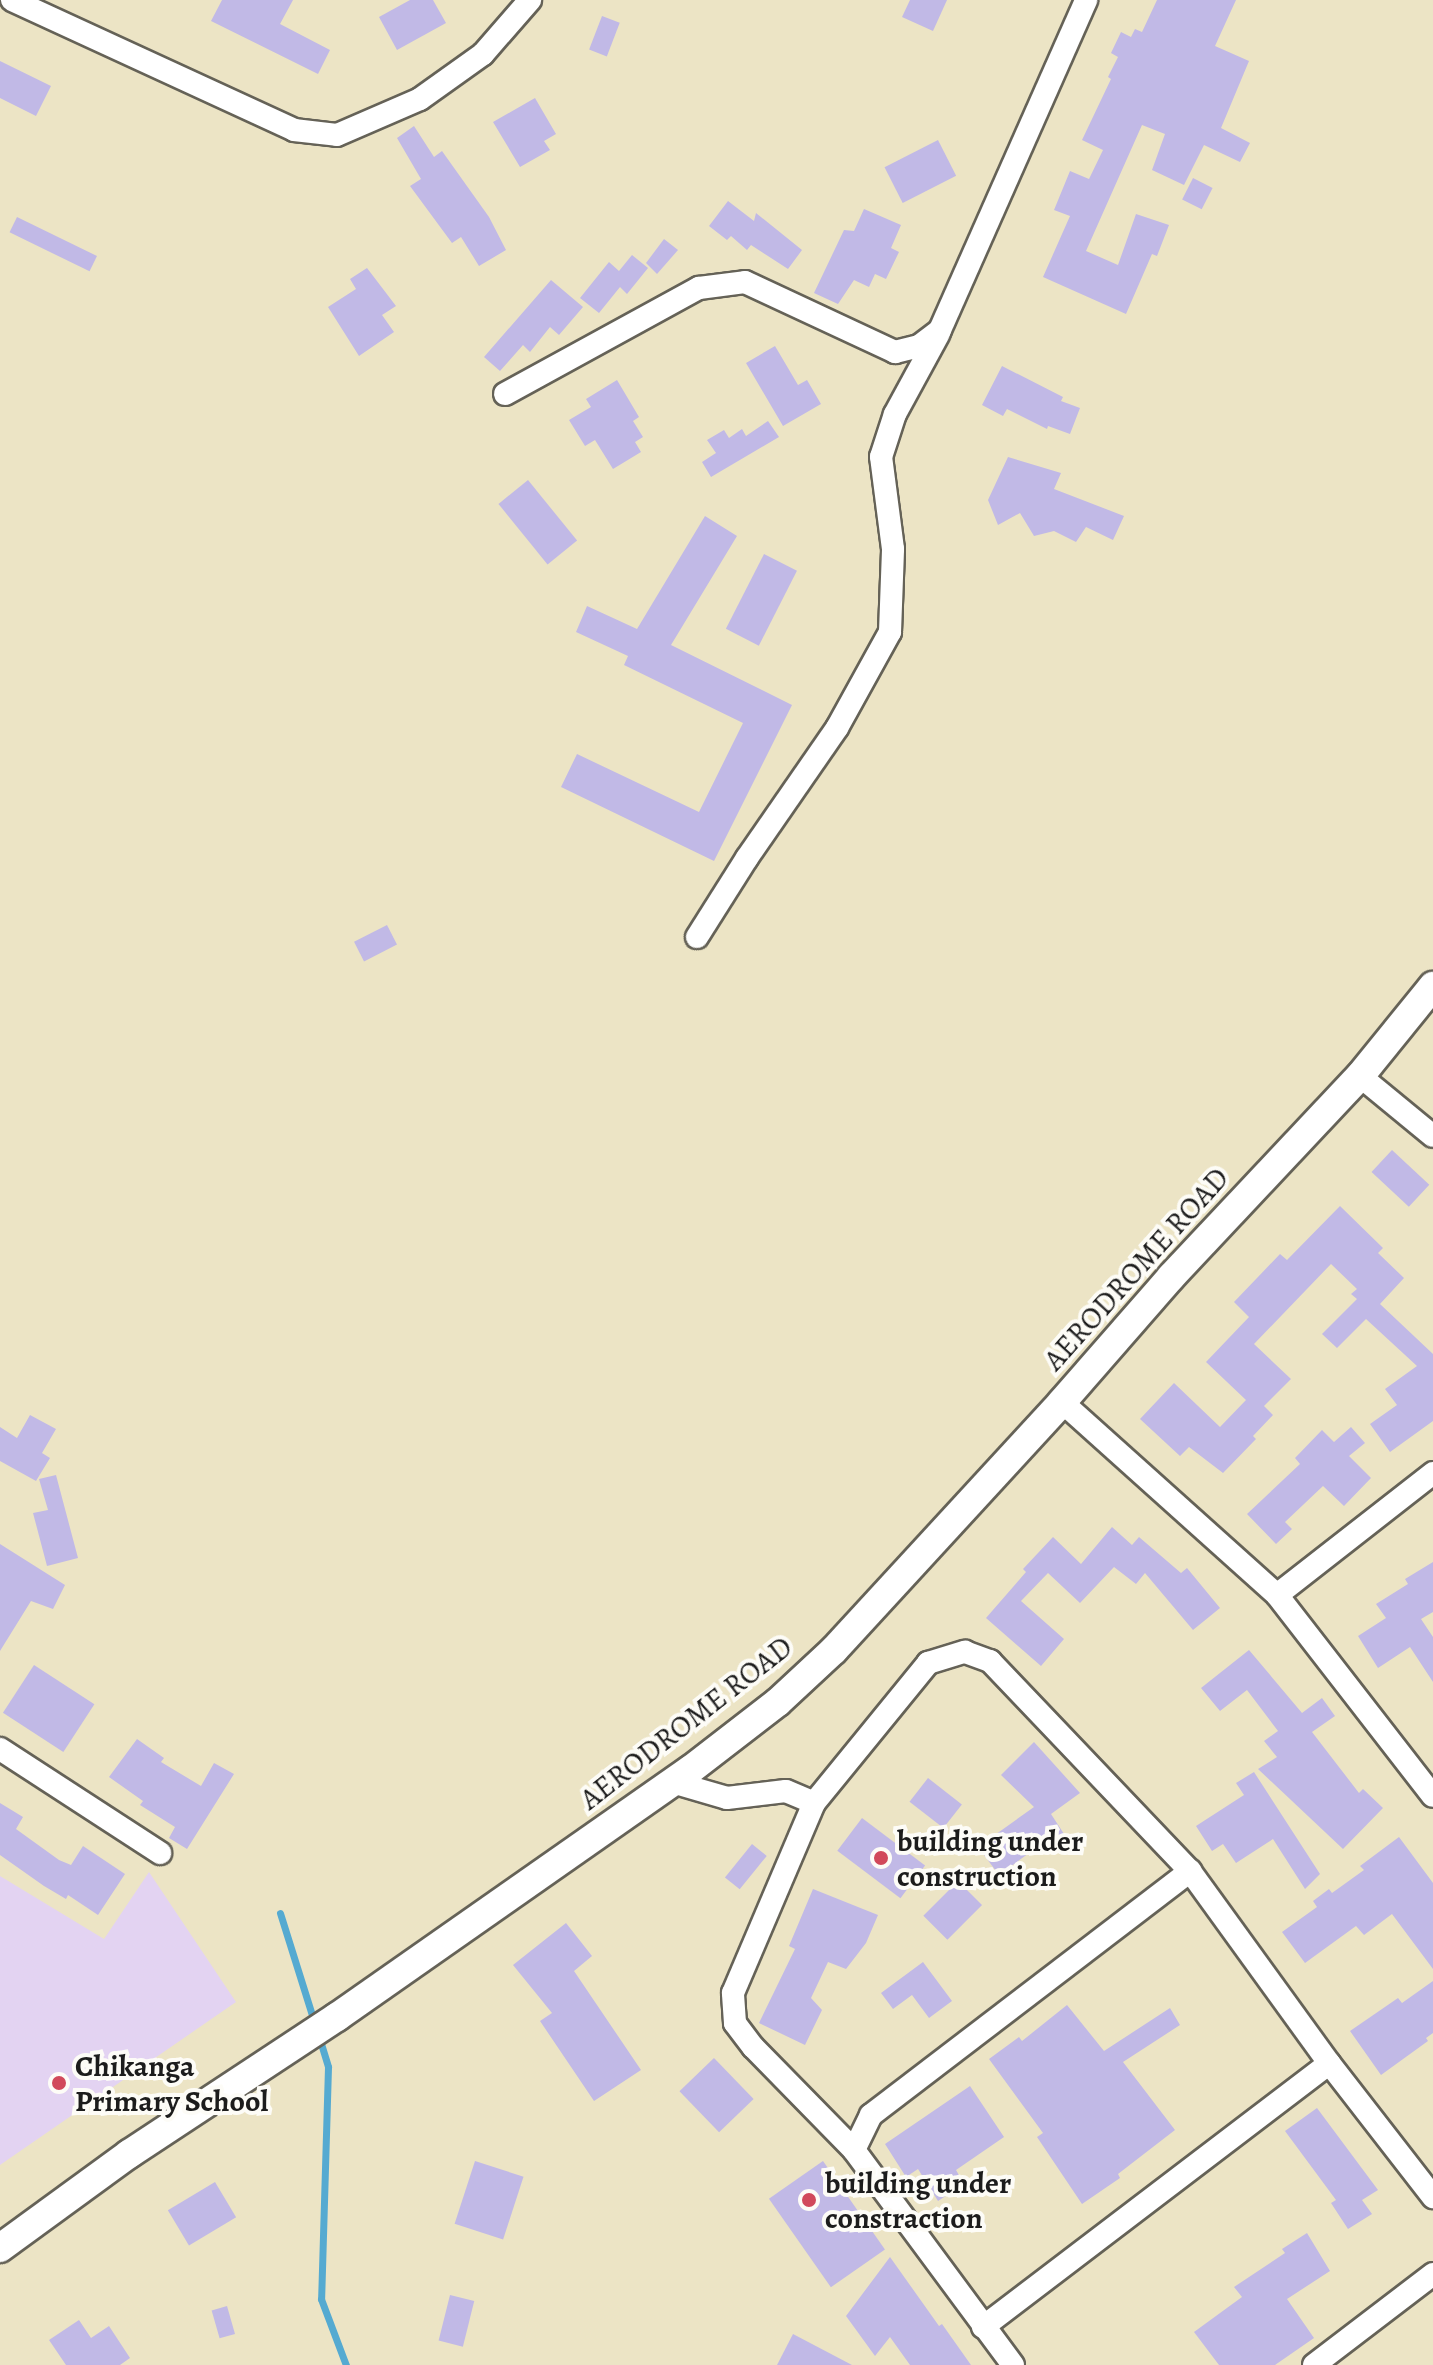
<!DOCTYPE html>
<style>
body{margin:0}
#map{position:relative;width:1433px;height:2365px;overflow:hidden;background:#ece4c5;font-family:Alegreya,serif}
div>[style]{position:absolute}
[style*='--x']{left:calc(var(--x)*1px);top:calc(var(--y)*1px);width:calc(var(--w)*1px);rotate:calc(var(--a)*1deg)}
.built>*{inset:0;background:#e3d3f2}
.stream>*{height:7px;margin:-3.5px;padding:0 3.5px;transform-origin:3.5px;border-radius:3.5px;background:#55aad1}
.building>*{inset:0;background:#c1b9e6;transform-origin:0 0}
.roads{filter:drop-shadow(2px 0 #656257) drop-shadow(-2px 0 #656257) drop-shadow(0 2px #656257) drop-shadow(0 -2px #656257)}
.minor>*{height:22px;margin:-11px;padding:0 11px;transform-origin:11px;border-radius:11px;background:#fff}
.tertiary>*{height:28px;margin:-14px;padding:0 14px;transform-origin:14px;border-radius:14px;background:#fff}
.dots>*{width:22px;height:22px;translate:-50% -50%;box-sizing:border-box;border:4px solid #fdfcf7;border-radius:50%}
span{translate:-50% -50%;white-space:nowrap;text-align:center;line-height:1.15;-webkit-text-stroke:8px #fdfcf7;paint-order:stroke}
.street-label{font-size:30px;color:#1c1c1c}
.poi-label{font-size:30px;color:#1c1c1c;font-weight:700}
.left{translate:0 -50%;text-align:left}
</style>
<div id="map">
<div class="built">
<div style="clip-path:polygon(149px 1872px,236px 2002px,0 2165px,0 1876px,104px 1939px)"></div>
</div>
<div class="stream">
<div style="--x:280;--y:1913;--w:117;--a:72.6"></div>
<div style="--x:319;--y:2037;--w:31;--a:73"></div>
<div style="--x:328;--y:2067;--w:232;--a:91.7"></div>
<div style="--x:321;--y:2299;--w:71;--a:69.3"></div>
</div>
<div class="building">
<div style="clip-path:polygon(222px 0,293px 0,280px 24px,330px 50px,318px 74px,211px 21px)"></div>
<div style="clip-path:polygon(410px 0,433px 0,446px 23px,397px 50px,379px 17px)"></div>
<div style="clip-path:polygon(910px 0,947px 0,933px 31px,902px 17px)"></div>
<div style="clip-path:polygon(1157px 0,1236px 0,1215px 46px,1249px 61px,1221px 128px,1250px 143px,1240px 162px,1204px 145px,1184px 185px,1152px 170px,1165px 134px,1142px 125px,1086px 251px,1118px 265px,1136px 214px,1169px 225px,1157px 256px,1152px 254px,1126px 314px,1043px 277px,1070px 216px,1054px 210px,1070px 171px,1089px 179px,1103px 150px,1082px 140px,1111px 79px,1108px 77px,1118px 57px,1111px 53px,1121px 32px,1131px 37px,1135px 29px,1142px 32px)"></div>
<div style="left:602px;top:16px;width:19px;height:36px;rotate:21deg"></div>
<div style="clip-path:polygon(0 61px,51px 86px,36px 116px,0 98px)"></div>
<div style="clip-path:polygon(535px 98px,556px 134px,544px 141px,550px 150px,520px 167px,493px 122px)"></div>
<div style="clip-path:polygon(414px 126px,434px 157px,442px 151px,489px 217px,506px 250px,479px 266px,461px 237px,452px 243px,410px 186px,421px 179px,397px 138px)"></div>
<div style="left:938px;top:140px;width:40px;height:60px;rotate:63deg"></div>
<div style="left:1193px;top:178px;width:22px;height:24px;rotate:27deg"></div>
<div style="clip-path:polygon(728px 201px,754px 221px,756px 213px,802px 250px,788px 269px,751px 245px,747px 250px,731px 236px,727px 240px,709px 226px)"></div>
<div style="clip-path:polygon(864px 209px,901px 225px,891px 248px,899px 252px,886px 279px,875px 274px,869px 287px,854px 280px,838px 304px,814px 293px,844px 230px,854px 231px)"></div>
<div style="left:17px;top:217px;width:89px;height:17px;rotate:26deg"></div>
<div style="clip-path:polygon(664px 239px,678px 250px,657px 274px,646px 263px)"></div>
<div style="clip-path:polygon(632px 255px,648px 268px,627px 294px,620px 287px,599px 313px,580px 298px,609px 262px,619px 271px)"></div>
<div style="clip-path:polygon(367px 268px,396px 306px,382px 315px,394px 332px,359px 356px,328px 307px,356px 289px,350px 279px)"></div>
<div style="clip-path:polygon(551px 280px,583px 307px,559px 335px,550px 327px,530px 352px,523px 345px,500px 371px,484px 357px)"></div>
<div style="clip-path:polygon(775px 346px,798px 385px,807px 380px,821px 404px,783px 426px,746px 363px)"></div>
<div style="clip-path:polygon(1002px 366px,1063px 397px,1061px 401px,1080px 408px,1070px 434px,1048px 426px,1047px 429px,1007px 409px,1003px 416px,982px 405px)"></div>
<div style="clip-path:polygon(617px 380px,639px 417px,633px 421px,643px 437px,635px 442px,641px 452px,613px 469px,595px 440px,585px 446px,569px 420px,591px 407px,586px 399px)"></div>
<div style="clip-path:polygon(768px 421px,779px 437px,711px 477px,702px 462px,716px 453px,707px 440px,724px 430px,729px 438px,742px 429px,746px 436px)"></div>
<div style="clip-path:polygon(1008px 457px,1061px 473px,1054px 489px,1124px 516px,1113px 540px,1086px 527px,1076px 542px,1054px 531px,1034px 536px,1020px 513px,998px 525px,988px 500px)"></div>
<div style="left:528px;top:480px;width:78px;height:38px;rotate:51deg"></div>
<div style="clip-path:polygon(705px 516px,737px 536px,671px 645px,792px 705px,714px 861px,561px 787px,577px 754px,699px 812px,743px 723px,624px 665px,628px 656px,576px 632px,587px 606px,637px 629px)"></div>
<div style="left:764px;top:554px;width:37px;height:84px;rotate:27deg"></div>
<div style="left:387px;top:925px;width:22px;height:37px;rotate:63deg"></div>
<div style="left:1392px;top:1150px;width:51px;height:30px;rotate:43deg"></div>
<div style="clip-path:polygon(1340px 1206px,1383px 1248px,1378px 1253px,1404px 1278px,1380px 1304px,1433px 1354px,1433px 1421px,1390px 1452px,1370px 1424px,1397px 1405px,1385px 1389px,1417px 1366px,1366px 1319px,1337px 1348px,1322px 1334px,1357px 1299px,1351px 1294px,1357px 1289px,1331px 1264px,1254px 1344px,1291px 1379px,1264px 1406px,1273px 1415px,1253px 1436px,1256px 1439px,1223px 1473px,1189px 1447px,1180px 1456px,1140px 1419px,1174px 1383px,1220px 1427px,1246px 1400px,1206px 1362px,1249px 1317px,1234px 1302px,1280px 1254px,1287px 1260px)"></div>
<div style="clip-path:polygon(30px 1415px,56px 1429px,42px 1453px,50px 1458px,36px 1481px,0 1461px,0 1427px,17px 1438px)"></div>
<div style="clip-path:polygon(1351px 1427px,1365px 1443px,1349px 1456px,1371px 1478px,1344px 1506px,1323px 1486px,1285px 1522px,1292px 1529px,1276px 1544px,1247px 1514px,1300px 1464px,1295px 1458px,1322px 1430px,1334px 1442px)"></div>
<div style="clip-path:polygon(56px 1475px,78px 1558px,47px 1566px,33px 1513px,48px 1510px,39px 1479px)"></div>
<div style="clip-path:polygon(1112px 1527px,1132px 1545px,1139px 1537px,1181px 1573px,1187px 1568px,1220px 1608px,1193px 1630px,1145px 1573px,1136px 1584px,1114px 1567px,1080px 1603px,1048px 1573px,1021px 1601px,1064px 1639px,1041px 1666px,986px 1618px,1026px 1572px,1023px 1569px,1053px 1537px,1081px 1564px)"></div>
<div style="clip-path:polygon(0 1544px,65px 1585px,53px 1609px,31px 1601px,0 1651px)"></div>
<div style="clip-path:polygon(1433px 1562px,1433px 1612px,1421px 1619px,1433px 1637px,1433px 1682px,1410px 1647px,1378px 1668px,1358px 1636px,1386px 1618px,1376px 1604px,1408px 1584px,1405px 1579px)"></div>
<div style="clip-path:polygon(1249px 1650px,1302px 1713px,1322px 1698px,1335px 1716px,1312px 1732px,1359px 1793px,1363px 1789px,1383px 1808px,1343px 1849px,1258px 1769px,1277px 1757px,1264px 1741px,1278px 1731px,1247px 1690px,1220px 1711px,1201px 1688px)"></div>
<div style="left:34px;top:1665px;width:72px;height:57px;rotate:33deg"></div>
<div style="clip-path:polygon(137px 1739px,164px 1758px,161px 1762px,201px 1786px,214px 1763px,234px 1774px,187px 1849px,169px 1838px,175px 1827px,140px 1805px,143px 1801px,109px 1777px)"></div>
<div style="clip-path:polygon(1034px 1742px,1080px 1793px,1051px 1814px,1066px 1837px,1051px 1846px,1047px 1840px,999px 1875px,978px 1847px,1034px 1807px,1001px 1775px)"></div>
<div style="clip-path:polygon(1254px 1772px,1320px 1874px,1305px 1889px,1273px 1839px,1236px 1863px,1223px 1844px,1212px 1851px,1196px 1826px,1244px 1795px,1236px 1783px)"></div>
<div style="left:928px;top:1778px;width:43px;height:30px;rotate:38deg"></div>
<div style="clip-path:polygon(0 1803px,23px 1817px,16px 1829px,59px 1860px,71px 1865px,83px 1846px,125px 1874px,98px 1915px,68px 1895px,66px 1899px,44px 1886px,0 1855px)"></div>
<div style="left:862px;top:1818px;width:79px;height:41px;rotate:37deg"></div>
<div style="clip-path:polygon(1399px 1837px,1433px 1883px,1433px 1969px,1392px 1914px,1364px 1935px,1356px 1926px,1305px 1963px,1282px 1932px,1317px 1907px,1313px 1901px,1329px 1889px,1332px 1893px,1364px 1870px,1360px 1866px)"></div>
<div style="left:752px;top:1844px;width:19px;height:43px;rotate:39deg"></div>
<div style="left:958px;top:1881px;width:34px;height:49px;rotate:45deg"></div>
<div style="clip-path:polygon(813px 1889px,878px 1915px,866px 1943px,846px 1969px,828px 1962px,811px 1998px,822px 2010px,805px 2045px,759px 2023px,795px 1949px,789px 1946px)"></div>
<div style="clip-path:polygon(566px 1923px,592px 1956px,574px 1971px,641px 2070px,594px 2101px,540px 2021px,552px 2013px,513px 1965px)"></div>
<div style="clip-path:polygon(923px 1962px,952px 2001px,929px 2018px,912px 1995px,893px 2009px,881px 1993px)"></div>
<div style="clip-path:polygon(1433px 1981px,1433px 2033px,1426px 2038px,1428px 2041px,1381px 2075px,1350px 2031px,1398px 1998px,1402px 2003px)"></div>
<div style="clip-path:polygon(1067px 2005px,1104px 2051px,1170px 2008px,1180px 2025px,1123px 2062px,1175px 2130px,1118px 2174px,1120px 2178px,1082px 2204px,1037px 2137px,1043px 2133px,989px 2059px,1019px 2037px,1022px 2041px)"></div>
<div style="left:714px;top:2058px;width:57px;height:48px;rotate:46deg"></div>
<div style="clip-path:polygon(970px 2086px,1004px 2137px,956px 2170px,964px 2184px,938px 2201px,918px 2169px,906px 2177px,885px 2144px)"></div>
<div style="clip-path:polygon(1317px 2108px,1378px 2190px,1362px 2200px,1372px 2214px,1348px 2229px,1331px 2203px,1336px 2200px,1285px 2131px)"></div>
<div style="left:475px;top:2161px;width:51px;height:66px;rotate:18deg"></div>
<div style="left:823px;top:2161px;width:108px;height:66px;rotate:55deg"></div>
<div style="left:215px;top:2182px;width:41px;height:55px;rotate:59deg"></div>
<div style="clip-path:polygon(1307px 2233px,1330px 2271px,1287px 2299px,1314px 2338px,1275px 2365px,1219px 2365px,1194px 2332px,1242px 2297px,1234px 2287px,1285px 2253px,1282px 2249px)"></div>
<div style="clip-path:polygon(890px 2257px,939px 2326px,942px 2324px,971px 2365px,910px 2365px,890px 2337px,875px 2356px,846px 2316px)"></div>
<div style="left:450px;top:2295px;width:25px;height:47px;rotate:14deg"></div>
<div style="left:227px;top:2306px;width:29px;height:16px;rotate:74deg"></div>
<div style="clip-path:polygon(79px 2320px,91px 2338px,109px 2326px,130px 2358px,120px 2365px,66px 2365px,49px 2340px)"></div>
<div style="clip-path:polygon(793px 2334px,852px 2365px,777px 2365px)"></div>
</div>
<div class="roads">
<div class="minor">
<div style="--x:12;--y:0;--w:311;--a:24.7"></div>
<div style="--x:294;--y:130;--w:43;--a:6.6"></div>
<div style="--x:337;--y:135;--w:90;--a:-23.4"></div>
<div style="--x:420;--y:99;--w:77;--a:-35.5"></div>
<div style="--x:483;--y:54;--w:72;--a:-49"></div>
<div style="--x:505;--y:394;--w:221;--a:-28.7"></div>
<div style="--x:699;--y:288;--w:46;--a:-7.4"></div>
<div style="--x:745;--y:282;--w:166;--a:25"></div>
<div style="--x:895;--y:352;--w:25;--a:-14"></div>
<div style="--x:919;--y:346;--w:26;--a:-37"></div>
<div style="--x:940;--y:330;--w:361;--a:-66.1"></div>
<div style="--x:697;--y:937;--w:93;--a:-57.7"></div>
<div style="--x:747;--y:858;--w:158;--a:-55.3"></div>
<div style="--x:837;--y:728;--w:110;--a:-61.1"></div>
<div style="--x:890;--y:632;--w:83;--a:-87.9"></div>
<div style="--x:893;--y:549;--w:93;--a:-97.4"></div>
<div style="--x:881;--y:457;--w:45;--a:-72"></div>
<div style="--x:895;--y:414;--w:90;--a:-61.4"></div>
<div style="--x:1360;--y:1076;--w:94;--a:39.4"></div>
<div style="--x:1062;--y:1402;--w:289;--a:41.9"></div>
<div style="--x:1277;--y:1595;--w:254;--a:52.2"></div>
<div style="--x:1277;--y:1595;--w:198;--a:-38"></div>
<div style="--x:0;--y:1749;--w:191;--a:33"></div>
<div style="--x:672;--y:1782;--w:57;--a:16.2"></div>
<div style="--x:727;--y:1798;--w:59;--a:-6.8"></div>
<div style="--x:786;--y:1791;--w:30;--a:23"></div>
<div style="--x:854;--y:2150;--w:144;--a:-134.4"></div>
<div style="--x:753;--y:2047;--w:30;--a:-127"></div>
<div style="--x:735;--y:2023;--w:30;--a:-94"></div>
<div style="--x:733;--y:1993;--w:207;--a:-66.9"></div>
<div style="--x:814;--y:1803;--w:181;--a:-50.8"></div>
<div style="--x:928;--y:1663;--w:39;--a:-17"></div>
<div style="--x:965;--y:1652;--w:27;--a:20"></div>
<div style="--x:990;--y:1661;--w:290;--a:46.4"></div>
<div style="--x:1190;--y:1871;--w:237;--a:54.1"></div>
<div style="--x:1329;--y:2063;--w:170;--a:52.2"></div>
<div style="--x:983;--y:2327;--w:435;--a:-37.3"></div>
<div style="--x:1013;--y:2365;--w:267;--a:-126.5"></div>
<div style="--x:854;--y:2150;--w:39;--a:-64"></div>
<div style="--x:871;--y:2115;--w:402;--a:-37.4"></div>
<div style="--x:1314;--y:2365;--w:150;--a:-37.4"></div>
</div>
<div class="tertiary">
<div style="--x:0;--y:2248;--w:160;--a:-36.1"></div>
<div style="--x:129;--y:2154;--w:249;--a:-33.4"></div>
<div style="--x:337;--y:2017;--w:431;--a:-35"></div>
<div style="--x:690;--y:1770;--w:111;--a:-37.7"></div>
<div style="--x:778;--y:1702;--w:76;--a:-42.9"></div>
<div style="--x:834;--y:1650;--w:337;--a:-47.4"></div>
<div style="--x:1062;--y:1402;--w:166;--a:-48.9"></div>
<div style="--x:1171;--y:1277;--w:276;--a:-46.8"></div>
<div style="--x:1360;--y:1076;--w:116;--a:-51"></div>
</div>
</div>
<div class="dots">
<div style="left:881px;top:1858px;background:#d1495b"></div>
<div style="left:59px;top:2083px;background:#d1495b"></div>
<div style="left:809px;top:2200px;background:#d1495b"></div>
</div>
<div class="street-label">
<span style="left:1136px;top:1269px;rotate:-48deg">AERODROME ROAD</span>
<span style="left:686px;top:1723px;rotate:-38deg">AERODROME ROAD</span>
</div>
<div class="poi-label">
<span class="left" style="left:897px;top:1858px">building under<br>construction</span>
<span class="left" style="left:75px;top:2083px">Chikanga<br>Primary School</span>
<span class="left" style="left:825px;top:2200px">building under<br>constraction</span>
</div>
</div>
